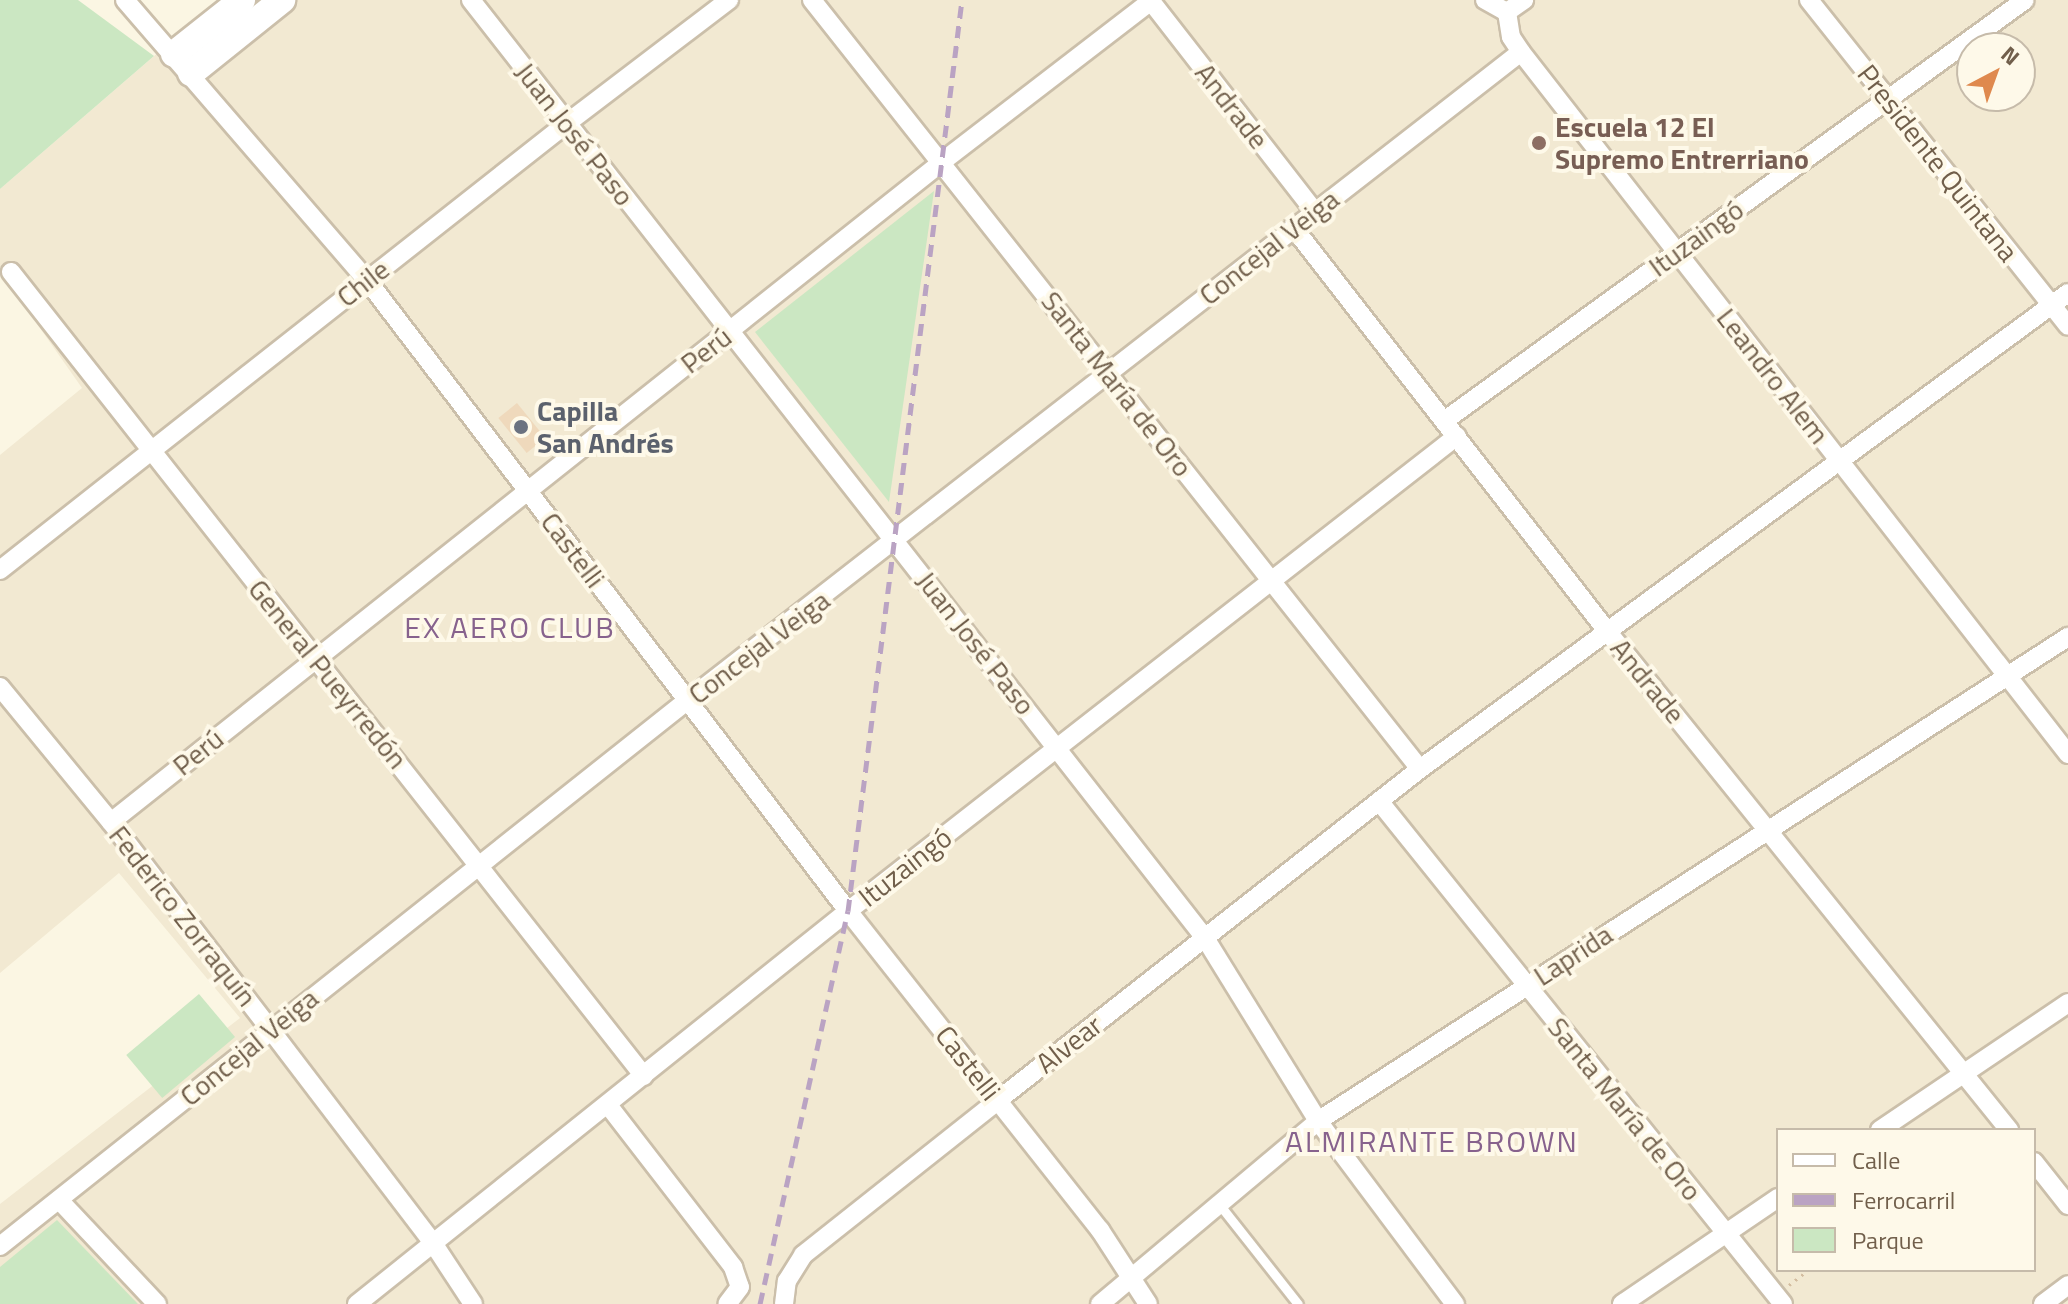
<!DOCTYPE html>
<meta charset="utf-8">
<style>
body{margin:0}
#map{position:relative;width:2068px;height:1304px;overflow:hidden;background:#fbf6e3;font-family:"Titillium Web",sans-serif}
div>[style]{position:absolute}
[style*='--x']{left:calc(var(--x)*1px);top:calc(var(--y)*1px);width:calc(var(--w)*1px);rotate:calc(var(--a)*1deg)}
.residential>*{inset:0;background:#f2e9d2}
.green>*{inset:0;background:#cbe7c2;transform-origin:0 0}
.building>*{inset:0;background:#efd9bc;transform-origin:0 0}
.path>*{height:3px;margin-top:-1.5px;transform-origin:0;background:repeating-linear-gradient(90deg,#d3bda0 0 2px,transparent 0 8px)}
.roads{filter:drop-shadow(2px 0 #cbbfaa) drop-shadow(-2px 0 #cbbfaa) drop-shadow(0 2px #cbbfaa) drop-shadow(0 -2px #cbbfaa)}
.lane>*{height:9px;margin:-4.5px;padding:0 4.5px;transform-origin:4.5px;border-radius:4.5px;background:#fff}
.street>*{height:18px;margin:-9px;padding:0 9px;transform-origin:9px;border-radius:9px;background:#fff}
.secondary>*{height:26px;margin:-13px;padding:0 13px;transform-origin:13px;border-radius:13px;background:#fff}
.rail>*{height:5px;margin-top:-2.5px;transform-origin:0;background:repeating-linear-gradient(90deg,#baa3c3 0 12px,transparent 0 20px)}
.dots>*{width:22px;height:22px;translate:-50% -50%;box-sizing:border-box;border:4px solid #fef9e9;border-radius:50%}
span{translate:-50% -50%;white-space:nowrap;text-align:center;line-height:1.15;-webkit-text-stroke:8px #fef9e9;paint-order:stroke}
.street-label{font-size:28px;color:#715f4b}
.education-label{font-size:28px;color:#785e54;font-weight:700}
.left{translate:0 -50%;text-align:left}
.worship-label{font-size:28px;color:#5b616d;font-weight:700}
.neighbourhood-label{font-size:30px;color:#87628d;letter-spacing:2px}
.legend{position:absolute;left:1776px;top:1128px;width:260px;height:144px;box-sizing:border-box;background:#fef9e9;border:2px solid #c6bbaa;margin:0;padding:10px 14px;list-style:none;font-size:24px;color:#715f4b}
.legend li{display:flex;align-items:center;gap:16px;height:40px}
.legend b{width:40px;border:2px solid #c6bbaa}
.north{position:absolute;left:1956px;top:32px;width:80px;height:80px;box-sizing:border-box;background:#fef9e9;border:2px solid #c6bbaa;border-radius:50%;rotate:41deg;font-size:22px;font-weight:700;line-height:32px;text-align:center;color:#715f4b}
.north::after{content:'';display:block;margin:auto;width:28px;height:36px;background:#df894e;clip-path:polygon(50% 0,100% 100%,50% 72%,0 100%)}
</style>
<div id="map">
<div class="residential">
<div style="clip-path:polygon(evenodd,219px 0,2068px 0,2068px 1304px,0 1304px,0 1204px,240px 1018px,119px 873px,0 973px,0 455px,82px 388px,0 271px,0 189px,219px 0,1972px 48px,2020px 48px,2020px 96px,1972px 96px,1972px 48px,219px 0,1778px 1130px,2034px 1130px,2034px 1270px,1778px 1270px,1778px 1130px)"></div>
</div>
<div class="green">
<div style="clip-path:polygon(0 0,78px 0,154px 56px,0 189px)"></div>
<div style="clip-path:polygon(934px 191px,889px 502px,755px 332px)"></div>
<div style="left:199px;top:994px;width:56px;height:95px;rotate:50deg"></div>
<div style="clip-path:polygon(57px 1220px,138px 1304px,0 1304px,0 1267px)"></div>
</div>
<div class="building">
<div style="left:517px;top:403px;width:45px;height:24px;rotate:51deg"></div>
</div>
<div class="path">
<div style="--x:1789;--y:1285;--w:24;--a:-38"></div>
</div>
<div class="roads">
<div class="lane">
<div style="--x:1219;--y:1204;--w:127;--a:51.7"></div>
</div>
<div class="street">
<div style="--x:125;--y:0;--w:370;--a:49.2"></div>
<div style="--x:367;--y:280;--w:793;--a:52.68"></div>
<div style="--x:848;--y:911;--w:407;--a:51.7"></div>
<div style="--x:1100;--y:1230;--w:88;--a:57"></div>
<div style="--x:471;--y:0;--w:1191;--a:51.96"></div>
<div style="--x:1205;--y:938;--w:215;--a:58.3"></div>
<div style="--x:1318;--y:1121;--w:229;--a:53.2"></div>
<div style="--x:812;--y:0;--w:980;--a:51.67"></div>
<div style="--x:1150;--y:0;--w:267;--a:52.1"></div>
<div style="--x:1485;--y:0;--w:25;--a:29"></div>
<div style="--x:1507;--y:12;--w:25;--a:81"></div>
<div style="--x:1511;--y:37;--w:18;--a:56"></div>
<div style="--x:1521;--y:52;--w:890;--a:52.07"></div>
<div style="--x:1809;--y:0;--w:416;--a:51.5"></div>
<div style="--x:1507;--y:12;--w:21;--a:-35"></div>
<div style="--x:1293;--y:227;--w:512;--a:52.14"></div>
<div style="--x:1607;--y:631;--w:641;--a:51.14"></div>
<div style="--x:11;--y:272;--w:1023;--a:51.79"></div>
<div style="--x:1444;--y:421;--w:717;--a:-35.93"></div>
<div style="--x:0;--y:570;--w:721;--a:-38.24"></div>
<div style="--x:566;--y:124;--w:205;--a:-37.3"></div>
<div style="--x:0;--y:687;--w:175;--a:50.6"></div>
<div style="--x:111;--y:822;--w:261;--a:52.5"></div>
<div style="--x:270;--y:1029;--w:269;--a:52.7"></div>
<div style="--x:433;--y:1243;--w:73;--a:56.7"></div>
<div style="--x:1379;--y:801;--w:645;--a:51.23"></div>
<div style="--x:111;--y:822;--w:1056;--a:-38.46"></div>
<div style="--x:938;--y:165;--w:270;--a:-37.6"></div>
<div style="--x:608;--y:1105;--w:205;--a:52.3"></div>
<div style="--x:733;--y:1267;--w:21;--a:71"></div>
<div style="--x:740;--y:1287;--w:21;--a:127"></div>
<div style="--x:1880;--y:1130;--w:227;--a:-34"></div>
<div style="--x:2034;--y:1162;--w:55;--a:51.7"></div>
<div style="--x:59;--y:1200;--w:143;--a:46.7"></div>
<div style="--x:0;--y:1246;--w:878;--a:-38.44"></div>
<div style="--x:688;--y:700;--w:1055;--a:-37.88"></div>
<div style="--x:357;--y:1304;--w:629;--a:-38.67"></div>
<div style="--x:848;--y:911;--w:772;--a:-37.95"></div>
<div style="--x:784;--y:1304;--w:23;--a:-83"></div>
<div style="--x:787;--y:1281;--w:31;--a:-58"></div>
<div style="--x:803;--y:1255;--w:248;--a:-38.4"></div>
<div style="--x:997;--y:1101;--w:538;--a:-38.13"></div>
<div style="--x:1420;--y:769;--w:804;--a:-36.3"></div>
<div style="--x:1100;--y:1304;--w:285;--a:-40"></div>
<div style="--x:1318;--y:1121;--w:893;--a:-32.84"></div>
<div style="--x:1622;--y:1304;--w:189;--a:-34.2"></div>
<div style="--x:2043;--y:1304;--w:31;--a:-37"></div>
</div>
<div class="secondary">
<div style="--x:174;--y:54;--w:87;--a:-38.5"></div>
<div style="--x:191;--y:73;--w:117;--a:-38.7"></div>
</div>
</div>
<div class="rail">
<div style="--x:760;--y:1304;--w:403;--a:-77.4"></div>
<div style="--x:848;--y:911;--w:918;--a:-82.87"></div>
</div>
<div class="dots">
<div style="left:1539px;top:143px;background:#8d6e63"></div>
<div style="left:521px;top:427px;background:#6b7280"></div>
</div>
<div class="street-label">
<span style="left:1232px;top:106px;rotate:52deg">Andrade</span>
<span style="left:575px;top:134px;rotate:52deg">Juan José Paso</span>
<span style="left:1938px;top:163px;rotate:52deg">Presidente Quintana</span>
<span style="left:1696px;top:238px;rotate:-36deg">Ituzaingó</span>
<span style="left:1269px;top:247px;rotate:-38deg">Concejal Veiga</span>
<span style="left:363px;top:283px;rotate:-38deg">Chile</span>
<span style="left:706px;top:350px;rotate:-38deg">Perú</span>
<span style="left:1773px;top:376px;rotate:52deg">Leandro Alem</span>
<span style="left:1117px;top:384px;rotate:52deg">Santa María de Oro</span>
<span style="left:573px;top:550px;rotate:53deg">Castelli</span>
<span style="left:976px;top:643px;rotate:52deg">Juan José Paso</span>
<span style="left:759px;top:647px;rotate:-37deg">Concejal Veiga</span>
<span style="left:328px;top:674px;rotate:51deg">General Pueyrredón</span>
<span style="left:1648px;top:681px;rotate:51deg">Andrade</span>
<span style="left:198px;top:752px;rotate:-39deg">Perú</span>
<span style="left:905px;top:867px;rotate:-38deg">Ituzaingó</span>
<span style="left:183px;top:916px;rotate:52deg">Federico Zorraquín</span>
<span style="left:1573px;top:955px;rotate:-33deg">Laprida</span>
<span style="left:1069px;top:1044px;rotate:-38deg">Alvear</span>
<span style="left:249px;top:1047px;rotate:-39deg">Concejal Veiga</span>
<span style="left:968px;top:1063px;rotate:52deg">Castelli</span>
<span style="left:1625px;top:1109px;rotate:51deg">Santa María de Oro</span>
</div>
<div class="education-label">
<span class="left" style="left:1555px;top:143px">Escuela 12 El<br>Supremo Entrerriano</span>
</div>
<div class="worship-label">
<span class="left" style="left:537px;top:427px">Capilla<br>San Andrés</span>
</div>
<div class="neighbourhood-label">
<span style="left:510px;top:627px">EX AERO CLUB</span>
<span style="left:1432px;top:1141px">ALMIRANTE BROWN</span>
</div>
<ul class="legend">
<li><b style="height:10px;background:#fff"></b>Calle</li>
<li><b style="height:10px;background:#baa3c3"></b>Ferrocarril</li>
<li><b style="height:22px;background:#cbe7c2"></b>Parque</li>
</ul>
<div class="north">N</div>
</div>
